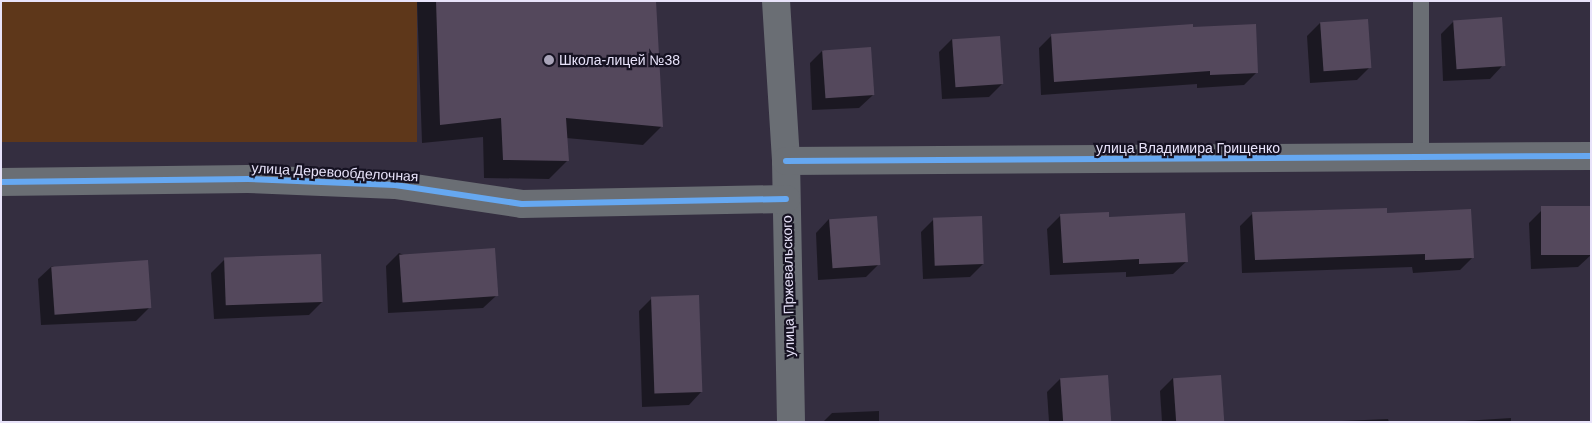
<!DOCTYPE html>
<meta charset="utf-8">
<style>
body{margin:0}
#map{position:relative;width:1592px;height:423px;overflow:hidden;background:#342e40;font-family:Helvetica,sans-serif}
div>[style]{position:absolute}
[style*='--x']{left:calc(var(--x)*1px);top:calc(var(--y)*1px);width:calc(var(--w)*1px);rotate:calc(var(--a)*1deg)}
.green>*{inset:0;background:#5e371a;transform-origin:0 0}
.shadow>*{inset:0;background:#0007}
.building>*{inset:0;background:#54485c;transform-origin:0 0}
.service>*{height:16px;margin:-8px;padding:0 8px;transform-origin:8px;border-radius:8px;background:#6a6e74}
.minor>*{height:28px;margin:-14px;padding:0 14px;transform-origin:14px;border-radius:14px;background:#6a6e74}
.cycleway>*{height:6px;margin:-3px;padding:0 3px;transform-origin:3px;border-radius:3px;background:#66a8f1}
.dots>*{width:14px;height:14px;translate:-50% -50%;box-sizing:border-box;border:2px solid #161222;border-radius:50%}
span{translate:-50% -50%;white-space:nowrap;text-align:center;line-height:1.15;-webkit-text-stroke:4.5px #161222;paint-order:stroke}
.poi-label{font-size:14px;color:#e8e3fa}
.left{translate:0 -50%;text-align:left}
.street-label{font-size:14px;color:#e8e3fa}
.frame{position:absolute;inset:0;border:2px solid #e8e3fa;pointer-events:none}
</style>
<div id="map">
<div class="green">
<div style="left:1px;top:1px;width:416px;height:141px"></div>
</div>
<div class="shadow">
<div style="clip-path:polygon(417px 1px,654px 1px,662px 126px,643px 145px,566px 138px,567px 161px,549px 179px,484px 178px,483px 137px,422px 143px)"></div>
<div style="clip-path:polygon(1454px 21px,1503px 65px,1490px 79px,1443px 81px,1441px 34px)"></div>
<div style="clip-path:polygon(1320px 23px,1370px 67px,1357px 80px,1310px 83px,1307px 36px)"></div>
<div style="clip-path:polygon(1191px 25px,1192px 28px,1257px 72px,1244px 85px,1197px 88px,1197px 84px,1041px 95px,1039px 48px,1052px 35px)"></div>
<div style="clip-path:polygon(952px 39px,1002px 84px,989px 97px,942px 99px,939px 52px)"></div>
<div style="clip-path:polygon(823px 50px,873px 95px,859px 108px,812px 110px,810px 63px)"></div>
<div style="clip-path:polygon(1542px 210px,1591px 255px,1578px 267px,1531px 269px,1529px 223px)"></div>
<div style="clip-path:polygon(1253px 213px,1386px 215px,1473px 257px,1460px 270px,1413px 273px,1412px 267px,1242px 273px,1240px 226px)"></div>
<div style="clip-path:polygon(1060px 216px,1108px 218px,1187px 261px,1173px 274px,1126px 277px,1126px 272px,1050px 275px,1047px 229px)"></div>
<div style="clip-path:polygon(829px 219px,879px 264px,866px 277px,818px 280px,816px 233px)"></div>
<div style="clip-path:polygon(934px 219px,983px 264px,970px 277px,923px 279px,921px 232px)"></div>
<div style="clip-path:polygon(399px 253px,497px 295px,483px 308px,388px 313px,386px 266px)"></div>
<div style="clip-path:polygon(224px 260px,322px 302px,309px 315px,214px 319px,211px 273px)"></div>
<div style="clip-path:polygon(52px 266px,149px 308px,136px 321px,41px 325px,38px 279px)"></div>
<div style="clip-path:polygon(652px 298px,702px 391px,689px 405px,642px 407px,639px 311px)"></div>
<div style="clip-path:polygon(1173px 378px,1222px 422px,1162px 422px,1160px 391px)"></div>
<div style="clip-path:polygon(1060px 379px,1109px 422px,1049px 422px,1047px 392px)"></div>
<div style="clip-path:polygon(879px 411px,879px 422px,823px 422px,832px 413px)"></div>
<div style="clip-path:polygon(1511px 418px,1511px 422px,1463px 422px,1464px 421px)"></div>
<div style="clip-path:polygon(1388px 419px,1389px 422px,1341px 422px,1342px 421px)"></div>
</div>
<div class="building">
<div style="clip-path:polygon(436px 1px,656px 1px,663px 127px,566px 118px,569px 161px,503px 160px,501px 118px,440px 125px)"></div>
<div style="left:1502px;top:17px;width:49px;height:49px;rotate:86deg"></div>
<div style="left:1368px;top:19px;width:49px;height:48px;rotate:86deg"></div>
<div style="clip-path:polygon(1193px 24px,1193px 27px,1256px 24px,1258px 73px,1210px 75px,1210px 71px,1054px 82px,1051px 34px)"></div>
<div style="left:1000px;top:36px;width:48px;height:48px;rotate:86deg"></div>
<div style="left:871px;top:47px;width:48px;height:49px;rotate:86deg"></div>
<div style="left:1591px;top:206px;width:49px;height:50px;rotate:90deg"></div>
<div style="clip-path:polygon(1387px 208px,1387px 213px,1471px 209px,1474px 258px,1425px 260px,1425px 254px,1255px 260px,1252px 212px)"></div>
<div style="clip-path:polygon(1109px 212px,1109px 217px,1185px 213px,1188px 262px,1139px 264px,1139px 259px,1063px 263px,1060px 214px)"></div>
<div style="left:877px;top:216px;width:49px;height:48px;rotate:86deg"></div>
<div style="left:982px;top:216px;width:48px;height:49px;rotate:88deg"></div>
<div style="left:495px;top:248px;width:48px;height:96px;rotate:86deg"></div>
<div style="left:321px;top:254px;width:48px;height:97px;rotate:88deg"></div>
<div style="left:148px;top:260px;width:48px;height:97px;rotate:86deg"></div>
<div style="left:699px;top:295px;width:97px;height:48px;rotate:88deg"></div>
<div style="left:1108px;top:375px;width:47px;height:48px;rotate:86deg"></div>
<div style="left:1221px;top:375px;width:47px;height:48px;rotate:86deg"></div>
</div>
<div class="service">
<div style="--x:1421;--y:1;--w:159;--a:90"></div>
</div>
<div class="minor">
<div style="--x:776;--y:1;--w:160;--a:86.4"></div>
<div style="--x:786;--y:161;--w:261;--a:88.9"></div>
<div style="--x:786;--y:161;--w:805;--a:-0.36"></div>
<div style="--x:1;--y:182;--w:247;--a:-0.7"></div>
<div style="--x:248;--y:179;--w:147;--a:2.3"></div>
<div style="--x:395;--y:185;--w:128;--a:8.5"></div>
<div style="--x:522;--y:204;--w:264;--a:-1.1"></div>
</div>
<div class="cycleway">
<div style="--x:786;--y:161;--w:805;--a:-0.36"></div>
<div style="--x:1;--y:182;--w:247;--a:-0.7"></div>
<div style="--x:248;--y:179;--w:147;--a:2.3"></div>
<div style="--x:395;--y:185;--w:128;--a:8.5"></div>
<div style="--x:522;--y:204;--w:264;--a:-1.1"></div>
</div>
<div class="dots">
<div style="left:549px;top:60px;background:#a9a4b9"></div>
</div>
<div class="poi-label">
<span class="left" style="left:559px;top:60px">Школа-лицей №38</span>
</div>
<div class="street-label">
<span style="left:1188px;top:148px">улица Владимира Грищенко</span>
<span style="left:335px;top:172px;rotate:3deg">улица Деревообделочная</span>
<span style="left:788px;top:286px;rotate:-91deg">улица Пржевальского</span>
</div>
<div class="frame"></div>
</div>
